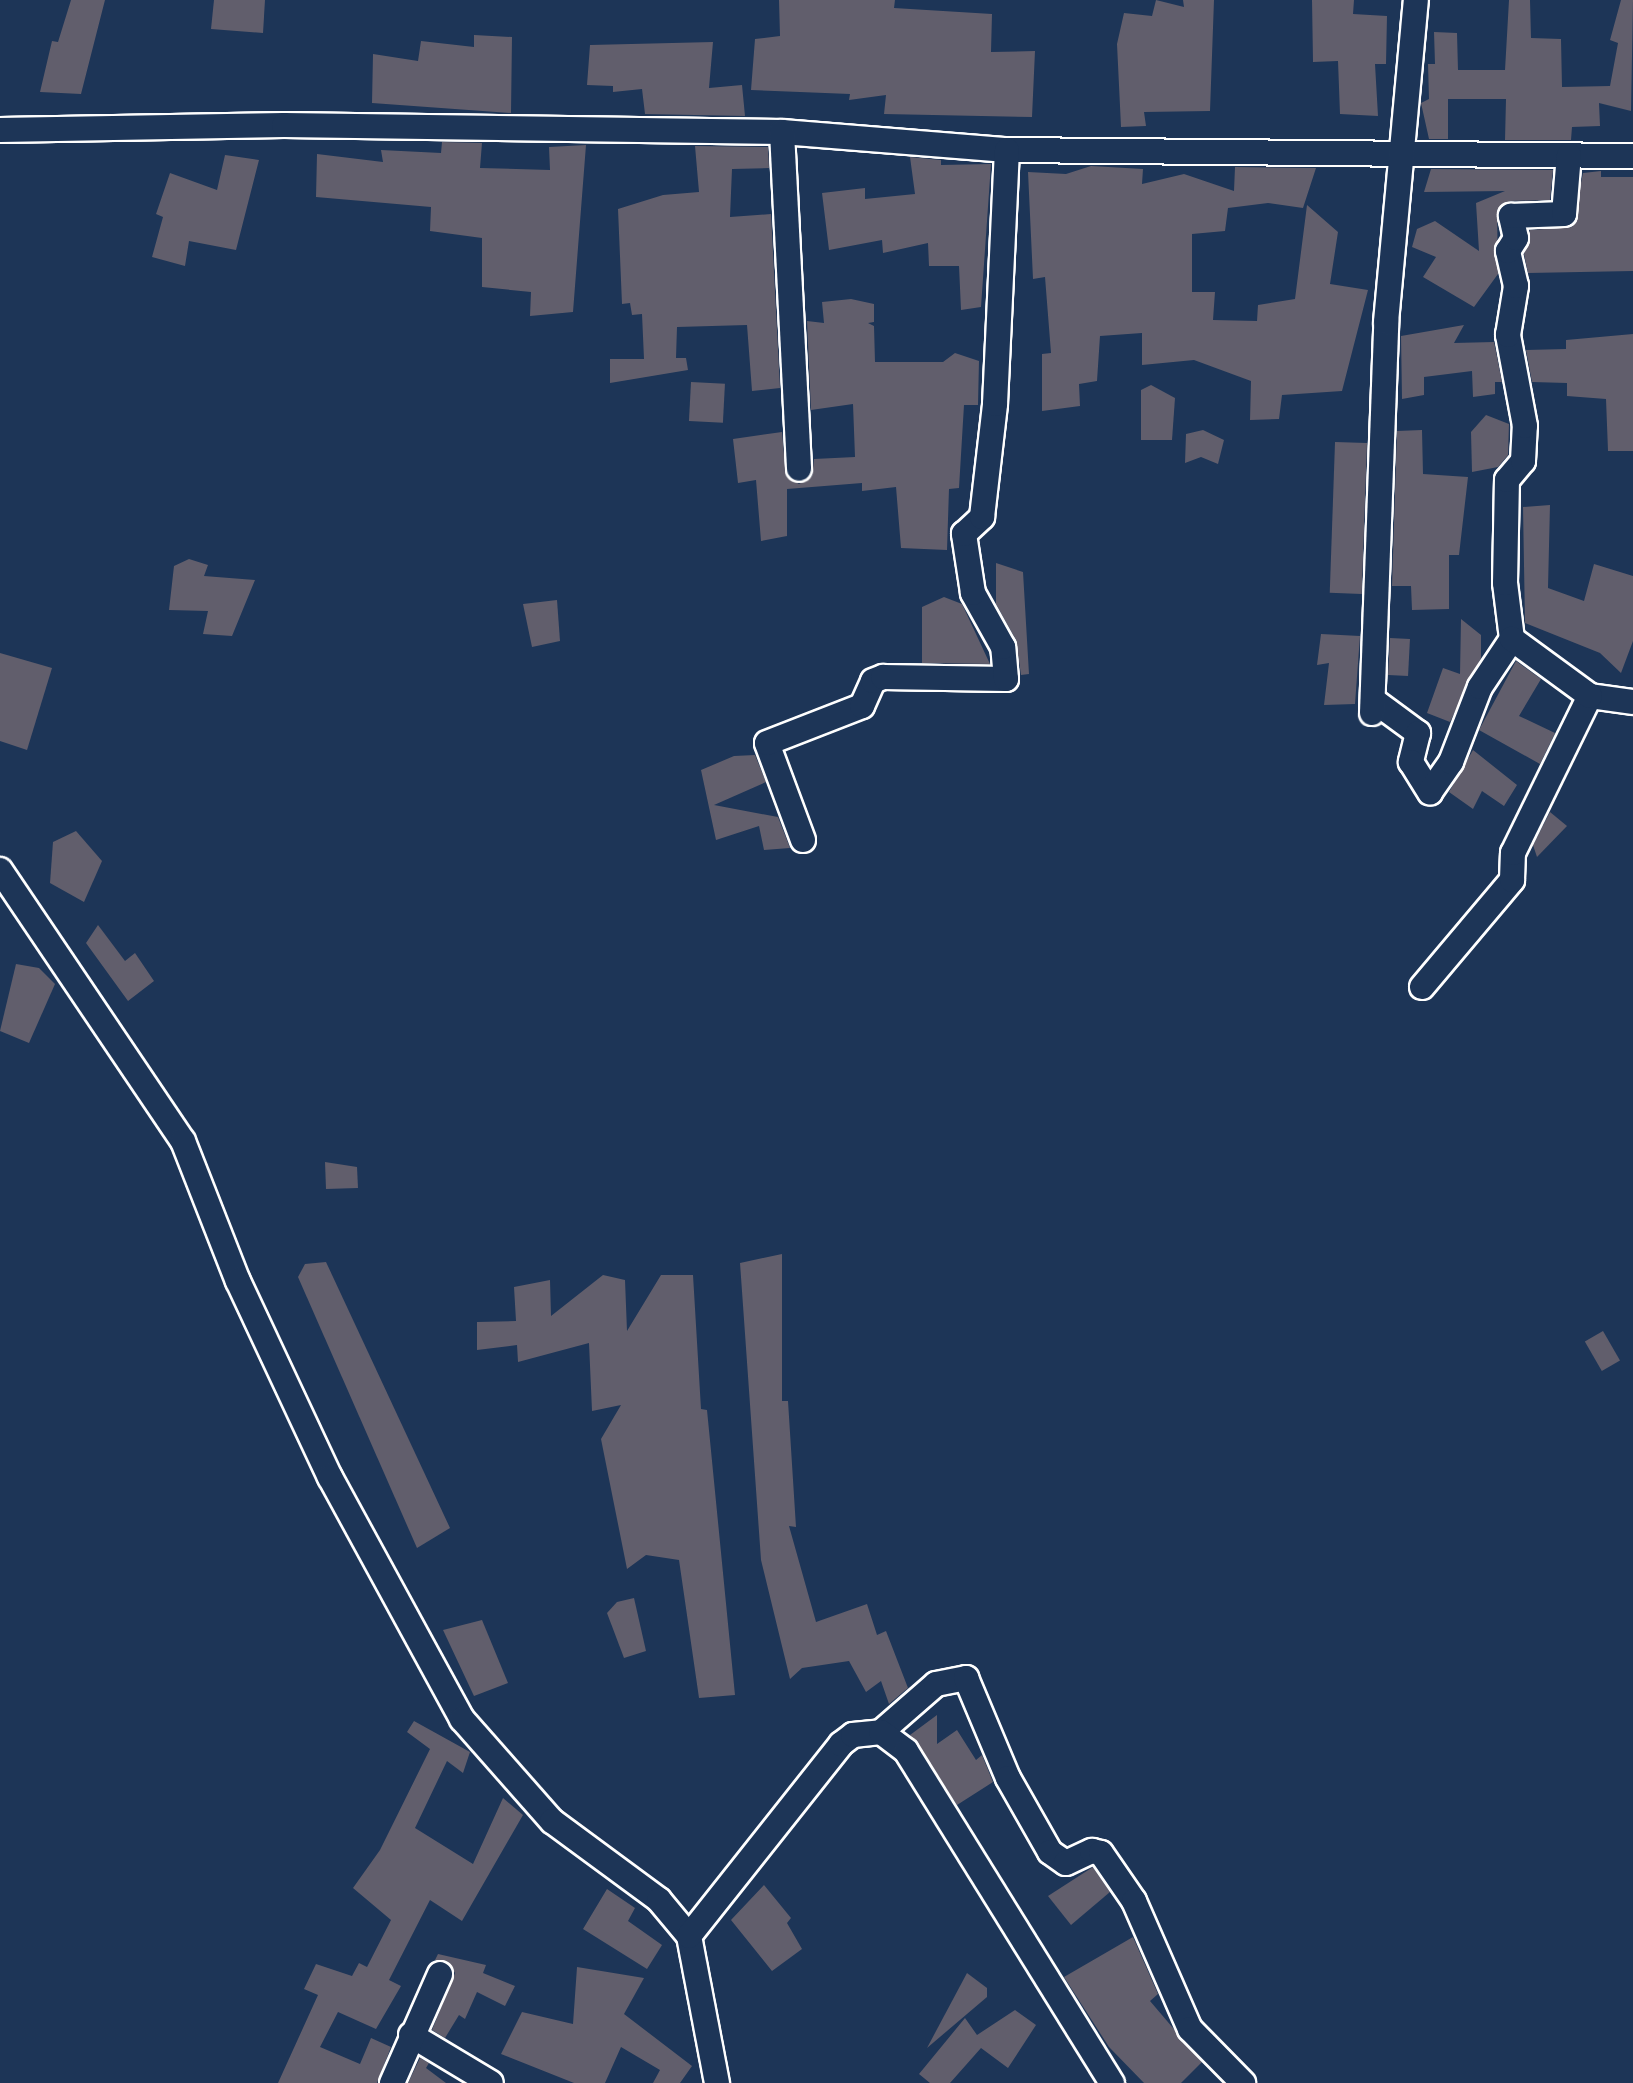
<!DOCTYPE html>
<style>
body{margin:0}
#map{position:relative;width:1633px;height:2083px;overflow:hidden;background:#1d3557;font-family:"Patrick Hand",sans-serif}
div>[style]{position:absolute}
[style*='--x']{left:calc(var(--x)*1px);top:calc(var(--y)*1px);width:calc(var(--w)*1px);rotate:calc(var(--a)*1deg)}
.building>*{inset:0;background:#615e6c;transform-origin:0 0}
.roads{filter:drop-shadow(2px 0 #fff) drop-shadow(-2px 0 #fff) drop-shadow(0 2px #fff) drop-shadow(0 -2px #fff)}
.minor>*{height:24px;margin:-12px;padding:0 12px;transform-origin:12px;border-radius:12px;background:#1d3557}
span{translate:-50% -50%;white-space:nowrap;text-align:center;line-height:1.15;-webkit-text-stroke:7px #1d3557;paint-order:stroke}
</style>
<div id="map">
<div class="building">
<div style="clip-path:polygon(71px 0,105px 0,81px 94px,40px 92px,52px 41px,58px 42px)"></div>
<div style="clip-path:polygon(214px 0,265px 0,263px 33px,211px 29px)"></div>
<div style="clip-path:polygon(779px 0,895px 0,894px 8px,992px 14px,991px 52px,1035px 51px,1032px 117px,884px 114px,886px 95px,849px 100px,850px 94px,751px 90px,755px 39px,780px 36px)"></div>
<div style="clip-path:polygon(1156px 0,1184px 7px,1183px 0,1214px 0,1210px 111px,1144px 112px,1146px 126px,1121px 127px,1117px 44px,1124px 13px,1152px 16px)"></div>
<div style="clip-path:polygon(1312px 0,1354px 0,1353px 14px,1387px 16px,1386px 64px,1375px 64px,1378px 116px,1340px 114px,1338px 61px,1313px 62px)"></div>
<div style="clip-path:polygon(1509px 0,1530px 0,1531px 38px,1561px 39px,1562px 87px,1610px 86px,1618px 43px,1610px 40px,1621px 0,1633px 0,1631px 111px,1599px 103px,1600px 126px,1572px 127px,1571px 140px,1505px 140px,1506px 99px,1448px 99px,1448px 139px,1429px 139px,1421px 103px,1429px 99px,1428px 64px,1435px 64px,1434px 32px,1457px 33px,1458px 70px,1505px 70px)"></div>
<div style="clip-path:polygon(474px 35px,512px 37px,511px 113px,372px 103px,373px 54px,418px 61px,421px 41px,474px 47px)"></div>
<div style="clip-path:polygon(713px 42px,709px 88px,742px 85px,745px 116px,645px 114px,642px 89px,613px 92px,613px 86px,587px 85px,590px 45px)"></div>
<div style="clip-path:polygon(442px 142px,482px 143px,480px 168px,550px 170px,549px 147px,586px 145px,573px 312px,530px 316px,531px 292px,482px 287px,482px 238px,430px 231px,431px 207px,316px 197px,317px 154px,383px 162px,381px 150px,441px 153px)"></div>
<div style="clip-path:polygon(695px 146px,768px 147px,769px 168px,732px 169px,730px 217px,771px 214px,780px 388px,752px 391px,747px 325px,677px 327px,676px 358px,686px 358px,688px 370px,610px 383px,610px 359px,644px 359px,642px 314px,632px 315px,630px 303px,622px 304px,618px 209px,663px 195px,699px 192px)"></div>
<div style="clip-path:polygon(225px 155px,259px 160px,236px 250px,189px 241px,185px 266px,152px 257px,163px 217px,156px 214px,170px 173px,217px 190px)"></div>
<div style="clip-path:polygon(910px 157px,941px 160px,941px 165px,991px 164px,981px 307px,961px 310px,959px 266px,929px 266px,928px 243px,883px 253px,882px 240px,829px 250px,822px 193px,865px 188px,865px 199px,915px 194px)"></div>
<div style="clip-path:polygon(1091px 166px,1143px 169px,1142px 184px,1184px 174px,1234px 191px,1235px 167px,1316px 168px,1303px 208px,1268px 203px,1228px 208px,1225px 231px,1192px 234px,1192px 292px,1215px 292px,1213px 320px,1257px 321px,1258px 305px,1295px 299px,1307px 205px,1338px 232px,1330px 284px,1368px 290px,1342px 391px,1282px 395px,1279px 419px,1250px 420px,1251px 381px,1194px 360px,1142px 365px,1142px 333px,1100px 336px,1097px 381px,1079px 384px,1080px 406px,1042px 411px,1042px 354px,1051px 353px,1045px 277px,1033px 279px,1028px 172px,1066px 174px)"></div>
<div style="clip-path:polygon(1431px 169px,1553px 170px,1550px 200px,1510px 201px,1497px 210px,1498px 274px,1474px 307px,1423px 277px,1436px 257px,1412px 247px,1417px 229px,1435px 221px,1479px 251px,1476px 203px,1505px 191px,1424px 192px)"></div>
<div style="clip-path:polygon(1601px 171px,1601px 177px,1633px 177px,1633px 271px,1528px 273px,1524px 254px,1530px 230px,1572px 227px,1583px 173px)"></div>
<div style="clip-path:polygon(851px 299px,874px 304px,874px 322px,868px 323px,874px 326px,875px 362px,943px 362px,955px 353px,979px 361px,978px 405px,964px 405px,959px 488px,949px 489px,947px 550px,901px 548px,896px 487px,862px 491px,862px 483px,787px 489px,787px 536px,761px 541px,756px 480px,738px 483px,733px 439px,782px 432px,786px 476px,799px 484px,812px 476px,814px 459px,855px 457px,853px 404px,811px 410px,807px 321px,824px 323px,822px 302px)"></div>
<div style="clip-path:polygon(1464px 325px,1454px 343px,1494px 342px,1502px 382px,1495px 382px,1495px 394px,1473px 397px,1472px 371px,1424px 377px,1424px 395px,1402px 399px,1401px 336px)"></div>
<div style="clip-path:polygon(1633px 334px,1633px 451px,1608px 451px,1606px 399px,1567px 396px,1567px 383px,1532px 382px,1526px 350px,1566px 349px,1566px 340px)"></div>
<div style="left:691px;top:382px;width:34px;height:39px;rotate:3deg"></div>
<div style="clip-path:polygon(1151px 385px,1175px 398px,1172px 440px,1141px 440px,1141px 390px)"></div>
<div style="clip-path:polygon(1486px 415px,1509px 424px,1508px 455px,1498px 467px,1472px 472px,1471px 432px)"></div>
<div style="clip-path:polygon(1203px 430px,1224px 440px,1218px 464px,1201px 457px,1185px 463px,1186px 434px)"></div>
<div style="clip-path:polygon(1422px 430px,1423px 474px,1468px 477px,1459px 555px,1449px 555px,1449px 609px,1412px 610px,1411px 586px,1392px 586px,1397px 431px)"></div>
<div style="left:1367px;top:443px;width:151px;height:32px;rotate:92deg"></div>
<div style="clip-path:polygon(1550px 505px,1548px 588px,1584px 601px,1594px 564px,1633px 576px,1633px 641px,1621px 673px,1600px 653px,1525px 623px,1523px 507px)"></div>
<div style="clip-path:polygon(189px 559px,208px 565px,204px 576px,255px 580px,232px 636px,203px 634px,208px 611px,169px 610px,174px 566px)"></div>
<div style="clip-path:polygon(996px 563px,1023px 572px,1029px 674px,1021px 675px,1016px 640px,996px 604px)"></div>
<div style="clip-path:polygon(944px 597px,962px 604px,990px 664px,922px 663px,922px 607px)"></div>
<div style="clip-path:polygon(557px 600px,560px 641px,532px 647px,523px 604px)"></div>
<div style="clip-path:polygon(1461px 619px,1481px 635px,1481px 658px,1450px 722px,1427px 713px,1443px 668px,1460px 674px)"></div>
<div style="clip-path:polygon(1321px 634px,1360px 636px,1355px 704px,1324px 705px,1329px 663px,1317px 665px)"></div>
<div style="left:1390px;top:638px;width:20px;height:37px;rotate:3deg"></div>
<div style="clip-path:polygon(0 653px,52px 668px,27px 750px,0 741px)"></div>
<div style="clip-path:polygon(1516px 661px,1541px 679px,1519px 716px,1555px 733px,1540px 764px,1479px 730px)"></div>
<div style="clip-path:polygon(1473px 750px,1517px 785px,1504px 806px,1482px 791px,1473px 809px,1449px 792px)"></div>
<div style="clip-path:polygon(755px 755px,766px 782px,714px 805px,778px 817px,790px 848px,764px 850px,759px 826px,716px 840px,701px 770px,734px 756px)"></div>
<div style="clip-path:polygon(1550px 812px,1567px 826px,1537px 857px,1533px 845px)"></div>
<div style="clip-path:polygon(76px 831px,102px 861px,84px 902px,50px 883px,53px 842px)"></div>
<div style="clip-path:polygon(98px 925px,125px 961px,135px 953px,154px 981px,128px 1001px,86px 943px)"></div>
<div style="clip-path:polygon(16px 964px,39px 968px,55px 984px,29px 1043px,0 1031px)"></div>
<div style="clip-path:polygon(325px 1162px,357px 1167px,358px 1188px,326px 1189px)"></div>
<div style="clip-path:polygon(782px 1254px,782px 1401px,788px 1401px,796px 1527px,789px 1526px,816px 1622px,867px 1604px,877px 1635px,886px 1631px,908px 1688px,889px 1704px,881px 1681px,866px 1692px,849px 1661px,802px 1668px,790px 1679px,761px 1560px,740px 1263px)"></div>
<div style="clip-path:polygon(326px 1262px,450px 1528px,417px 1548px,298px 1277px,305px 1264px)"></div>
<div style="clip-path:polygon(603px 1275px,625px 1280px,627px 1331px,661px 1275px,693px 1275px,701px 1409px,707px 1410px,735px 1695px,699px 1698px,679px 1560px,646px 1555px,627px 1569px,601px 1439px,621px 1405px,592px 1411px,589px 1343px,518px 1362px,517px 1345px,477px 1350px,477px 1322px,516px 1321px,514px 1287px,550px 1280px,551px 1316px)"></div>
<div style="left:1603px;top:1331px;width:34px;height:21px;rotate:60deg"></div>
<div style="clip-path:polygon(634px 1598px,646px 1651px,624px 1658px,607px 1613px,617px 1602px)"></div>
<div style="clip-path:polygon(482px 1620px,508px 1683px,474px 1696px,443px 1630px)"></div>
<div style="clip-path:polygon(937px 1715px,937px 1744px,957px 1730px,976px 1760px,982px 1755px,993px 1782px,957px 1805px,910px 1735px)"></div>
<div style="clip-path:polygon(414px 1721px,470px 1752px,463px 1773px,447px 1761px,415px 1828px,473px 1864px,503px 1798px,523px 1815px,462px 1921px,430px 1900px,389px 1980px,401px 1986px,376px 2029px,338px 2012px,320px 2047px,360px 2064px,371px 2038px,391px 2047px,377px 2083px,278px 2083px,318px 1995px,304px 1989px,316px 1964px,352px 1976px,359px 1963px,367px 1967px,391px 1920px,353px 1888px,380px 1850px,430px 1749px,407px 1732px)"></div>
<div style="clip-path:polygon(1093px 1867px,1110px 1892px,1071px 1925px,1048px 1896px)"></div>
<div style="clip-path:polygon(764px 1885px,791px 1918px,787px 1923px,802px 1949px,772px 1971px,731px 1920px)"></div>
<div style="clip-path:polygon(607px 1889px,635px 1908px,628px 1921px,662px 1945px,647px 1969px,583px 1929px)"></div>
<div style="clip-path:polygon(1133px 1937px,1158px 1994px,1150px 2001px,1202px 2062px,1181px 2083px,1144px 2083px,1109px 2047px,1064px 1977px)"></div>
<div style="clip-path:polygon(438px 1954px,486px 1965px,483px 1973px,515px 1986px,505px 2006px,477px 1992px,465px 2019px,459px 2015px,445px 2038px,432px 2030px,455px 1973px,447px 1961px,435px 1960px)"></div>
<div style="clip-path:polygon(577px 1967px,644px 1978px,624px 2014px,692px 2066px,680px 2083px,653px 2083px,660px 2070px,621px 2047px,605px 2083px,574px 2083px,501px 2054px,522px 2012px,573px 2024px)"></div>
<div style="clip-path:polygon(967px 1973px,987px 1988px,987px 1997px,927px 2048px)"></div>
<div style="clip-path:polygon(1015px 2010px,1036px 2025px,1008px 2068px,981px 2048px,950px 2083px,930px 2083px,919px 2074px,965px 2018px,977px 2035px)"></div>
<div style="clip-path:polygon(420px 2058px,429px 2063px,426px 2068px,446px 2083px,408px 2083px)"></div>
</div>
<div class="roads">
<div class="minor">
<div style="--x:0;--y:130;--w:284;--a:-1"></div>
<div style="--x:284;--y:125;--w:498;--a:0.8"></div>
<div style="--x:782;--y:132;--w:226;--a:4.6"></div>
<div style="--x:1007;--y:150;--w:626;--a:0.55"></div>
<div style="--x:782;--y:132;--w:337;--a:87.1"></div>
<div style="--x:1590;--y:696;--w:43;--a:7.9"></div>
<div style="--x:1373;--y:700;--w:56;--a:36.3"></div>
<div style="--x:1418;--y:733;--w:30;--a:104"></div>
<div style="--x:1411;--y:762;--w:36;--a:58"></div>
<div style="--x:1430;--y:792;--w:37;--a:-55"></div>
<div style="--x:1451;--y:762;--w:80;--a:-68.9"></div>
<div style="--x:1480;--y:687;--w:58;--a:-56.3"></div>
<div style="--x:1512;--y:639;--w:56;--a:-97.1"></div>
<div style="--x:1505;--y:583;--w:103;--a:-88.9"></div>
<div style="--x:1507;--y:480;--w:25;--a:-50"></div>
<div style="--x:1523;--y:461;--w:35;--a:-87"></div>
<div style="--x:1525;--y:426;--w:93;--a:-100.6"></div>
<div style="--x:1508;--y:335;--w:50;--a:-80.7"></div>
<div style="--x:1516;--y:286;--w:36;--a:-103"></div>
<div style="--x:1508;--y:251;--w:15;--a:-58"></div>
<div style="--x:1516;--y:238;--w:23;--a:-103"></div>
<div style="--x:1511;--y:216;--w:53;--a:-2.2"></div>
<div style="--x:1564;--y:214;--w:59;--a:-85.2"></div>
<div style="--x:1372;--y:713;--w:391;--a:-87.9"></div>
<div style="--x:1386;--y:322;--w:323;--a:-84.7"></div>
<div style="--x:803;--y:840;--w:103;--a:-110.4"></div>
<div style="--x:767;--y:743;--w:102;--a:-21.3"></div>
<div style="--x:862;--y:706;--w:27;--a:-66"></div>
<div style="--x:873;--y:681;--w:11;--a:-22"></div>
<div style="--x:883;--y:677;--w:123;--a:0.9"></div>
<div style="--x:1006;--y:679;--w:32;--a:-95"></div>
<div style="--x:1003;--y:647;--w:62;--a:-119.1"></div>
<div style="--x:973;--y:593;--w:60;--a:-98.7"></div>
<div style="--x:964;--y:534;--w:25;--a:-43"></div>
<div style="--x:982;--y:517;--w:114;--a:-83.4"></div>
<div style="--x:995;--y:404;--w:254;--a:-87.3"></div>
<div style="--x:0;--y:870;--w:327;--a:56"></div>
<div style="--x:183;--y:1141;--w:150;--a:68.6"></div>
<div style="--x:238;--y:1281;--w:217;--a:64.9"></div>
<div style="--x:330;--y:1477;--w:276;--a:61.4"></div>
<div style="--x:462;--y:1719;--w:136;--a:48.6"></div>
<div style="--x:552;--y:1821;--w:133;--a:36.4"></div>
<div style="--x:659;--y:1900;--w:47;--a:50.2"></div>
<div style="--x:689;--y:1936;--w:150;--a:79.2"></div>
<div style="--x:1422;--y:987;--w:140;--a:-49.9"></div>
<div style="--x:1512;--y:880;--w:27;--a:-88"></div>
<div style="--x:1513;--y:853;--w:175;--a:-63.9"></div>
<div style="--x:1590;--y:696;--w:97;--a:-143.8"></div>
<div style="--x:881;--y:1732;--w:73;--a:-41.1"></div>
<div style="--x:936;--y:1684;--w:31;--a:-11"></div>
<div style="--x:966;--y:1678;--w:108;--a:67.2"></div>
<div style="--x:1008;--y:1778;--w:85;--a:60.4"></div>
<div style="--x:1050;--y:1852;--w:19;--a:35"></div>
<div style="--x:1066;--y:1863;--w:29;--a:-25"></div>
<div style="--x:1092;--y:1851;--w:9;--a:13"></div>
<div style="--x:1101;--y:1853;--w:58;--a:55.5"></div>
<div style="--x:1134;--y:1901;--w:140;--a:66.4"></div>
<div style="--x:1190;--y:2029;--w:76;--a:45.5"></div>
<div style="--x:689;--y:1936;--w:245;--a:-51.6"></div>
<div style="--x:841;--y:1744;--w:15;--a:-37"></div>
<div style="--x:853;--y:1735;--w:28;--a:-6"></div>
<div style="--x:881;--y:1732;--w:31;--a:37"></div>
<div style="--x:906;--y:1751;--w:391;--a:58.2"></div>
<div style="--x:411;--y:2035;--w:93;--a:31"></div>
<div style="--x:392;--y:2083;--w:119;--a:-66.2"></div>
</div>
</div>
</div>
